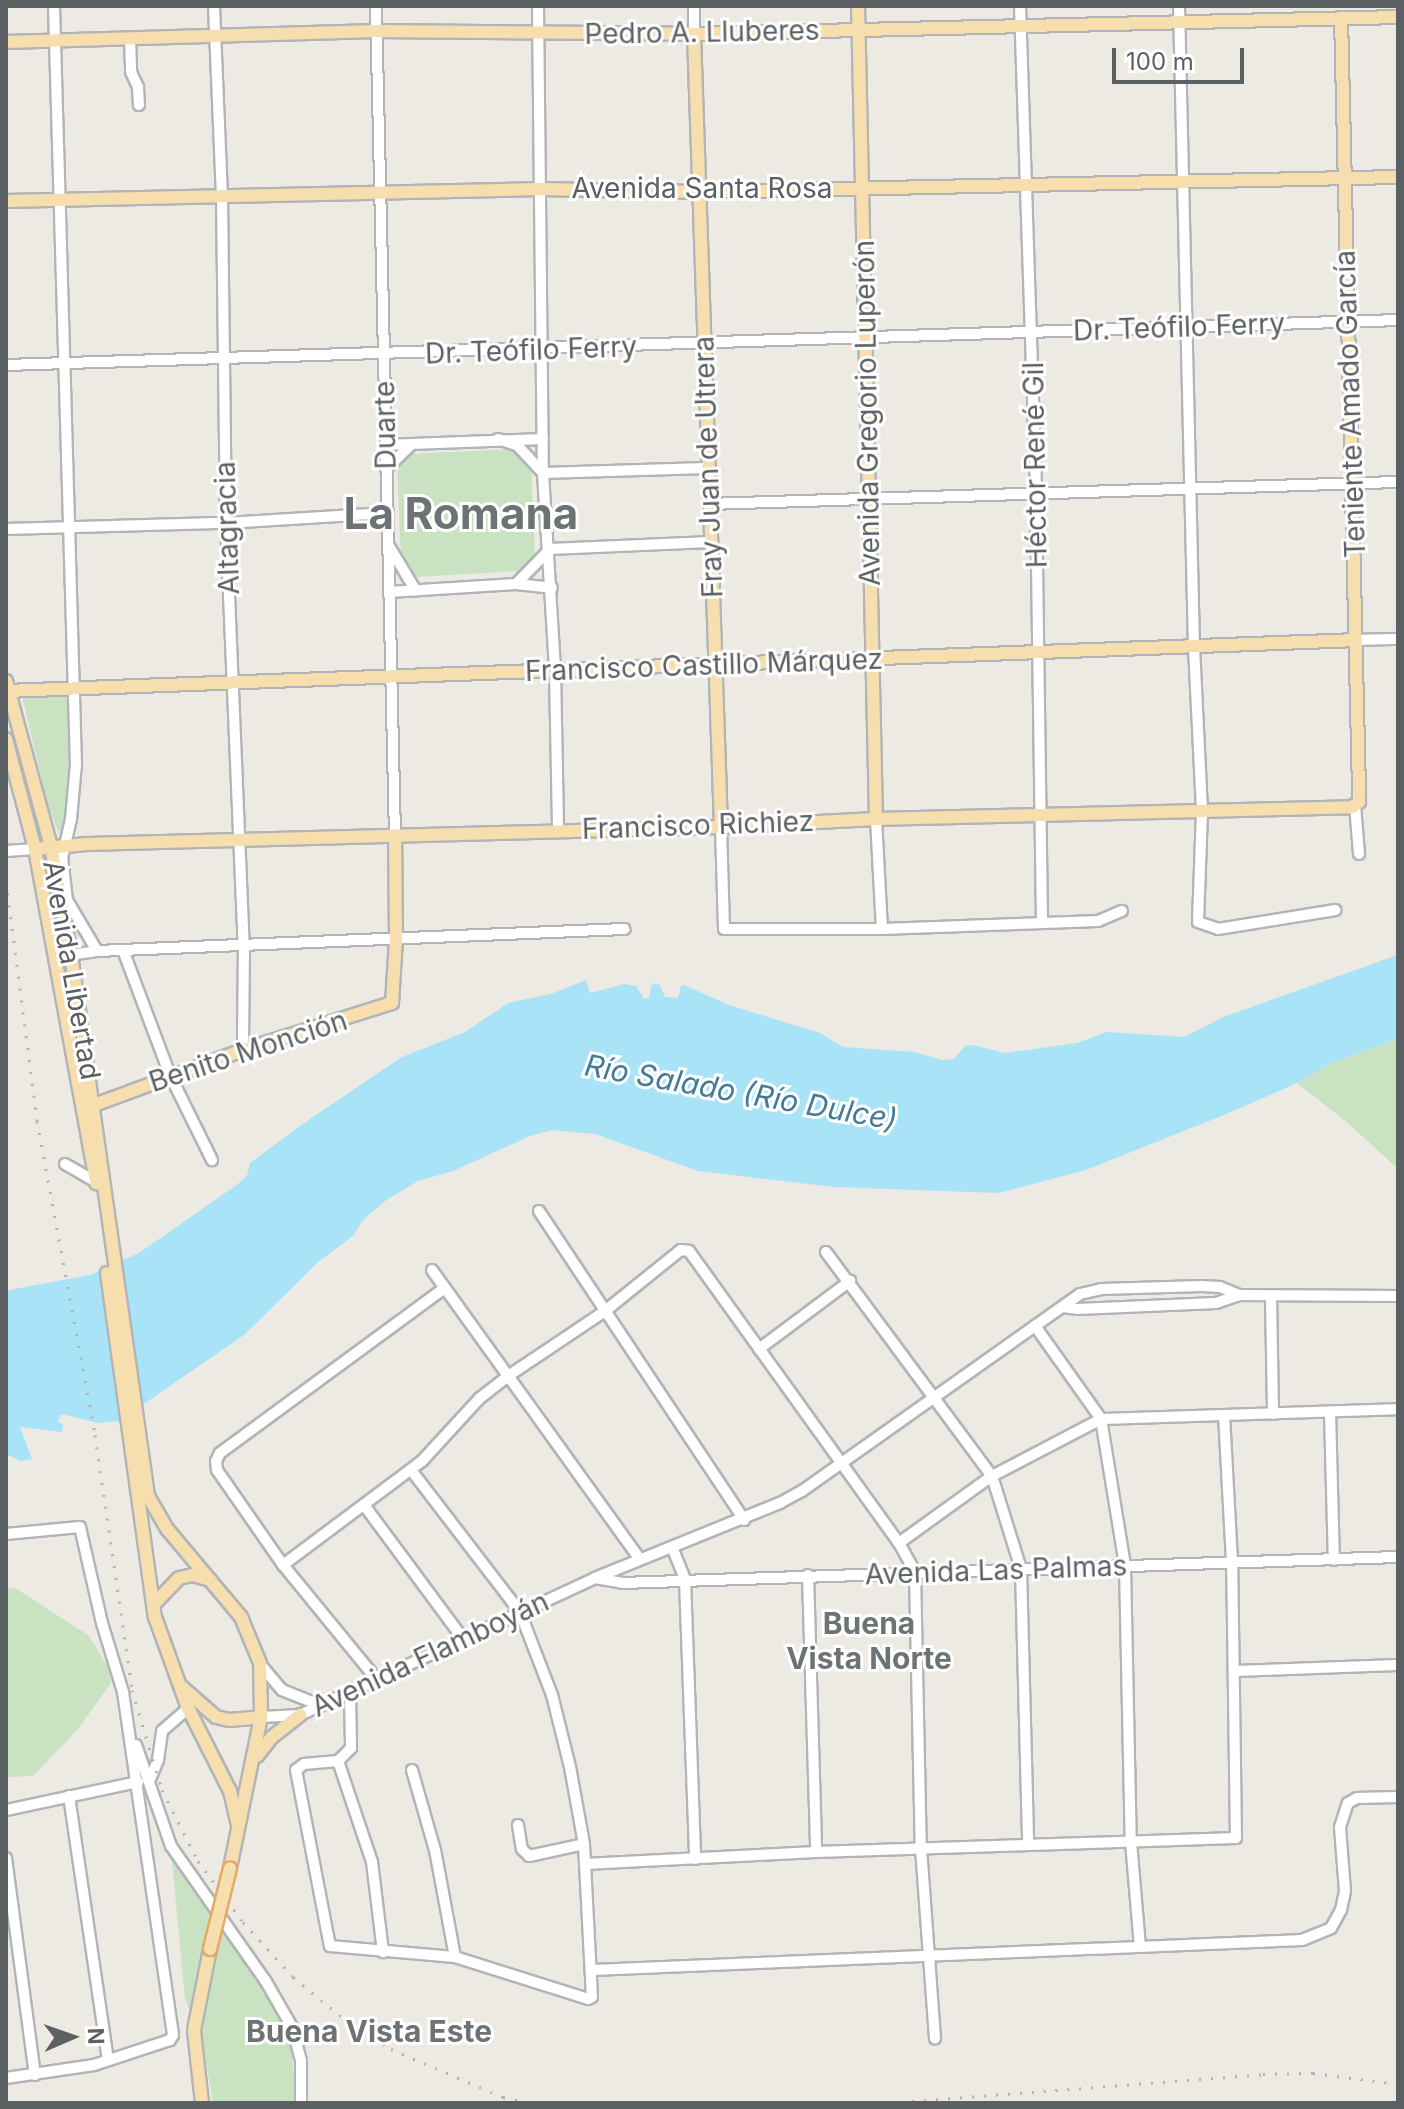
<!DOCTYPE html>
<meta charset="utf-8">
<style>
body{margin:0}
#map{position:relative;width:1404px;height:2109px;overflow:hidden;background:#ede9e3;font-family:Inter,sans-serif}
div>[style]{position:absolute}
[style*='--x']{left:calc(var(--x)*1px);top:calc(var(--y)*1px);width:calc(var(--w)*1px);rotate:calc(var(--a)*1deg)}
.green>*{inset:0;background:#c8e2c2}
.water>*{inset:0;background:#a9e3f7}
.roads{filter:drop-shadow(2px 0 #b1b5b7) drop-shadow(-2px 0 #b1b5b7) drop-shadow(0 2px #b1b5b7) drop-shadow(0 -2px #b1b5b7)}
.minor>*{height:10px;margin:-5px;padding:0 5px;transform-origin:5px;border-radius:5px;background:#fff}
.major>*{height:12px;margin:-6px;padding:0 6px;transform-origin:6px;border-radius:6px;background:#f7deae}
.rail>*{height:3px;margin-top:-1.5px;transform-origin:0;background:repeating-linear-gradient(90deg,#b1b2b3 0 2px,transparent 0 12px)}
.bridges{filter:drop-shadow(2px 0 #e4a965) drop-shadow(-2px 0 #e4a965) drop-shadow(0 2px #e4a965) drop-shadow(0 -2px #e4a965)}
.major-bridge>*{height:12px;margin:-6px;padding:0 6px;transform-origin:6px;border-radius:6px;background:#f7deae}
span{translate:-50% -50%;white-space:nowrap;text-align:center;line-height:1.15;-webkit-text-stroke:6px #fff;paint-order:stroke}
.street-label{font-size:28px;color:#5b6063}
.water-label{font-size:30px;color:#437b96;font-style:italic}
.neighbourhood-label{font-size:30px;color:#6d7274;font-weight:700}
.town-label{font-size:44px;color:#6d7274;font-weight:700}
.frame{position:absolute;inset:0;border:8px solid #5b6063;pointer-events:none}
.north{position:absolute;left:32px;top:1997px;width:80px;height:80px;-webkit-text-stroke:6px #fff;paint-order:stroke;rotate:88deg;font-size:22px;font-weight:700;line-height:32px;text-align:center;color:#5b6063}
.north::after{content:'';display:block;margin:auto;width:28px;height:36px;background:#5b6063;clip-path:polygon(50% 0,100% 100%,50% 72%,0 100%)}
.scale{position:absolute;left:1112px;top:48px;width:132px;height:36px;box-sizing:border-box;border:4px solid #5b6063;border-top:0;padding-left:10px;font-size:24px;line-height:28px;white-space:nowrap;color:#5b6063;-webkit-text-stroke:6px #fff;paint-order:stroke}
</style>
<div id="map">
<div class="green">
<div style="clip-path:polygon(517px 449px,531px 463px,535px 560px,518px 571px,415px 577px,401px 559px,397px 465px,411px 454px)"></div>
<div style="clip-path:polygon(68px 693px,70px 818px,66px 832px,58px 831px,47px 802px,22px 696px)"></div>
<div style="clip-path:polygon(1398px 1039px,1398px 1169px,1348px 1123px,1297px 1083px,1331px 1063px)"></div>
<div style="clip-path:polygon(15px 1588px,88px 1635px,108px 1667px,111px 1683px,77px 1730px,33px 1776px,6px 1777px,6px 1589px)"></div>
<div style="clip-path:polygon(172px 1861px,258px 1977px,290px 2038px,296px 2094px,292px 2103px,213px 2103px,202px 2038px,185px 1999px)"></div>
</div>
<div class="water">
<div style="clip-path:polygon(1398px 955px,1398px 1039px,1331px 1063px,1297px 1083px,1229px 1113px,1086px 1170px,999px 1193px,834px 1187px,698px 1171px,595px 1134px,552px 1130px,530px 1136px,453px 1171px,418px 1181px,385px 1201px,363px 1220px,353px 1236px,318px 1262px,244px 1335px,119px 1421px,99px 1423px,61px 1414px,58px 1422px,63px 1424px,62px 1432px,20px 1427px,32px 1459px,20px 1461px,6px 1454px,6px 1300px,9px 1290px,90px 1275px,139px 1253px,238px 1184px,247px 1176px,250px 1163px,304px 1123px,402px 1057px,465px 1032px,508px 1003px,551px 994px,586px 980px,590px 993px,624px 984px,636px 986px,644px 999px,649px 998px,652px 983px,660px 985px,665px 997px,678px 998px,681px 986px,684px 985px,729px 1005px,820px 1033px,843px 1047px,914px 1052px,943px 1060px,954px 1059px,965px 1046px,973px 1045px,1005px 1053px,1077px 1043px,1107px 1032px,1184px 1037px,1223px 1017px)"></div>
</div>
<div class="roads">
<div class="minor">
<div style="--x:54;--y:6;--w:758;--a:88.34"></div>
<div style="--x:76;--y:764;--w:55;--a:95.2"></div>
<div style="--x:71;--y:819;--w:39;--a:103"></div>
<div style="--x:62;--y:857;--w:43;--a:83.4"></div>
<div style="--x:67;--y:900;--w:59;--a:59.5"></div>
<div style="--x:214;--y:6;--w:191;--a:87.6"></div>
<div style="--x:222;--y:197;--w:326;--a:89.3"></div>
<div style="--x:226;--y:523;--w:424;--a:87.6"></div>
<div style="--x:244;--y:947;--w:103;--a:90.6"></div>
<div style="--x:376;--y:6;--w:829;--a:88.69"></div>
<div style="--x:538;--y:6;--w:467;--a:89.4"></div>
<div style="--x:543;--y:473;--w:197;--a:86.5"></div>
<div style="--x:555;--y:670;--w:160;--a:88.9"></div>
<div style="--x:694;--y:6;--w:28;--a:90"></div>
<div style="--x:1020;--y:6;--w:486;--a:88.1"></div>
<div style="--x:1036;--y:492;--w:431;--a:89.2"></div>
<div style="--x:1179;--y:6;--w:641;--a:88.66"></div>
<div style="--x:1194;--y:647;--w:165;--a:87.2"></div>
<div style="--x:1202;--y:812;--w:110;--a:92.1"></div>
<div style="--x:1198;--y:922;--w:21;--a:19"></div>
<div style="--x:1218;--y:929;--w:119;--a:-9.2"></div>
<div style="--x:130;--y:39;--w:33;--a:88"></div>
<div style="--x:131;--y:72;--w:17;--a:65"></div>
<div style="--x:138;--y:87;--w:18;--a:87"></div>
<div style="--x:6;--y:365;--w:1393;--a:-1.85"></div>
<div style="--x:498;--y:439;--w:20;--a:18"></div>
<div style="--x:517;--y:445;--w:38;--a:47"></div>
<div style="--x:543;--y:473;--w:163;--a:-1.8"></div>
<div style="--x:385;--y:445;--w:158;--a:-2.2"></div>
<div style="--x:386;--y:469;--w:33;--a:-44"></div>
<div style="--x:708;--y:504;--w:690;--a:-1.83"></div>
<div style="--x:6;--y:529;--w:220;--a:-1.6"></div>
<div style="--x:226;--y:523;--w:161;--a:-3.6"></div>
<div style="--x:389;--y:546;--w:52;--a:59"></div>
<div style="--x:516;--y:584;--w:49;--a:-45.8"></div>
<div style="--x:550;--y:549;--w:160;--a:-2.5"></div>
<div style="--x:389;--y:592;--w:127;--a:-3.6"></div>
<div style="--x:516;--y:584;--w:36;--a:6"></div>
<div style="--x:1356;--y:640;--w:42;--a:-1.4"></div>
<div style="--x:1355;--y:805;--w:49;--a:85.3"></div>
<div style="--x:876;--y:819;--w:110;--a:86.9"></div>
<div style="--x:721;--y:827;--w:102;--a:88.3"></div>
<div style="--x:724;--y:929;--w:158;--a:0"></div>
<div style="--x:882;--y:929;--w:216;--a:-2.1"></div>
<div style="--x:1098;--y:921;--w:26;--a:-23"></div>
<div style="--x:6;--y:851;--w:29;--a:-4"></div>
<div style="--x:123;--y:950;--w:134;--a:69.4"></div>
<div style="--x:170;--y:1075;--w:95;--a:63.7"></div>
<div style="--x:56;--y:957;--w:41;--a:-8.3"></div>
<div style="--x:97;--y:951;--w:528;--a:-2.39"></div>
<div style="--x:65;--y:1164;--w:36;--a:30"></div>
<div style="--x:539;--y:1211;--w:371;--a:56.4"></div>
<div style="--x:826;--y:1252;--w:279;--a:53.5"></div>
<div style="--x:992;--y:1476;--w:97;--a:72.7"></div>
<div style="--x:1021;--y:1569;--w:275;--a:88.5"></div>
<div style="--x:432;--y:1270;--w:355;--a:54.3"></div>
<div style="--x:1271;--y:1296;--w:118;--a:89"></div>
<div style="--x:1063;--y:1307;--w:15;--a:8"></div>
<div style="--x:1078;--y:1309;--w:138;--a:-2.5"></div>
<div style="--x:1216;--y:1303;--w:24;--a:-19"></div>
<div style="--x:1035;--y:1326;--w:114;--a:54.6"></div>
<div style="--x:1101;--y:1419;--w:149;--a:80.7"></div>
<div style="--x:1125;--y:1566;--w:276;--a:88.8"></div>
<div style="--x:1131;--y:1842;--w:104;--a:85.1"></div>
<div style="--x:759;--y:1349;--w:114;--a:-36.8"></div>
<div style="--x:1330;--y:1412;--w:148;--a:88.5"></div>
<div style="--x:364;--y:1505;--w:168;--a:53.5"></div>
<div style="--x:6;--y:1534;--w:74;--a:-5.4"></div>
<div style="--x:80;--y:1527;--w:98;--a:77.1"></div>
<div style="--x:102;--y:1623;--w:72;--a:73.1"></div>
<div style="--x:123;--y:1692;--w:347;--a:81.7"></div>
<div style="--x:173;--y:2035;--w:6;--a:121"></div>
<div style="--x:170;--y:2040;--w:80;--a:161.8"></div>
<div style="--x:94;--y:2065;--w:89;--a:171.6"></div>
<div style="--x:899;--y:1543;--w:115;--a:-35.8"></div>
<div style="--x:992;--y:1476;--w:123;--a:-27.6"></div>
<div style="--x:1101;--y:1419;--w:297;--a:-1.9"></div>
<div style="--x:672;--y:1547;--w:35;--a:68"></div>
<div style="--x:685;--y:1580;--w:279;--a:87.9"></div>
<div style="--x:283;--y:1565;--w:174;--a:-36.8"></div>
<div style="--x:422;--y:1461;--w:86;--a:-47.4"></div>
<div style="--x:480;--y:1398;--w:36;--a:-38"></div>
<div style="--x:508;--y:1376;--w:117;--a:-33.8"></div>
<div style="--x:605;--y:1311;--w:97;--a:-38.8"></div>
<div style="--x:681;--y:1250;--w:8;--a:7"></div>
<div style="--x:689;--y:1251;--w:360;--a:54.3"></div>
<div style="--x:899;--y:1543;--w:33;--a:61"></div>
<div style="--x:915;--y:1572;--w:276;--a:88.8"></div>
<div style="--x:921;--y:1848;--w:191;--a:85.8"></div>
<div style="--x:808;--y:1575;--w:277;--a:88.3"></div>
<div style="--x:595;--y:1578;--w:27;--a:10"></div>
<div style="--x:622;--y:1583;--w:776;--a:-1.92"></div>
<div style="--x:260;--y:1664;--w:34;--a:50"></div>
<div style="--x:282;--y:1690;--w:32;--a:22"></div>
<div style="--x:312;--y:1702;--w:13;--a:-9"></div>
<div style="--x:1234;--y:1671;--w:164;--a:-2.1"></div>
<div style="--x:378;--y:1681;--w:150;--a:-129.3"></div>
<div style="--x:283;--y:1565;--w:116;--a:-124.8"></div>
<div style="--x:217;--y:1470;--w:9;--a:-96"></div>
<div style="--x:216;--y:1461;--w:9;--a:-63"></div>
<div style="--x:220;--y:1453;--w:279;--a:-36.3"></div>
<div style="--x:350;--y:1694;--w:54;--a:88.9"></div>
<div style="--x:351;--y:1748;--w:18;--a:135"></div>
<div style="--x:338;--y:1761;--w:34;--a:175"></div>
<div style="--x:304;--y:1764;--w:10;--a:143"></div>
<div style="--x:296;--y:1770;--w:179;--a:79.1"></div>
<div style="--x:330;--y:1946;--w:125;--a:5"></div>
<div style="--x:455;--y:1957;--w:139;--a:17.5"></div>
<div style="--x:588;--y:1999;--w:4;--a:-27"></div>
<div style="--x:592;--y:1997;--w:153;--a:-93"></div>
<div style="--x:584;--y:1844;--w:78;--a:-100.3"></div>
<div style="--x:570;--y:1767;--w:74;--a:-104"></div>
<div style="--x:552;--y:1695;--w:89;--a:-111.1"></div>
<div style="--x:520;--y:1612;--w:179;--a:-127.5"></div>
<div style="--x:261;--y:1717;--w:39;--a:-3"></div>
<div style="--x:300;--y:1715;--w:325;--a:-24.9"></div>
<div style="--x:595;--y:1578;--w:200;--a:-22.1"></div>
<div style="--x:780;--y:1503;--w:25;--a:-29"></div>
<div style="--x:802;--y:1491;--w:341;--a:-35.3"></div>
<div style="--x:1080;--y:1294;--w:22;--a:-13"></div>
<div style="--x:1101;--y:1289;--w:101;--a:-1.7"></div>
<div style="--x:1202;--y:1286;--w:18;--a:3"></div>
<div style="--x:1220;--y:1287;--w:21;--a:23"></div>
<div style="--x:1239;--y:1295;--w:159;--a:0.4"></div>
<div style="--x:136;--y:1745;--w:107;--a:70.9"></div>
<div style="--x:171;--y:1846;--w:164;--a:55"></div>
<div style="--x:265;--y:1980;--w:54;--a:60.1"></div>
<div style="--x:292;--y:2027;--w:35;--a:75"></div>
<div style="--x:301;--y:2061;--w:42;--a:90"></div>
<div style="--x:338;--y:1761;--w:107;--a:71.4"></div>
<div style="--x:372;--y:1862;--w:91;--a:83"></div>
<div style="--x:412;--y:1770;--w:83;--a:74"></div>
<div style="--x:435;--y:1850;--w:109;--a:79.4"></div>
<div style="--x:150;--y:1779;--w:21;--a:-67"></div>
<div style="--x:158;--y:1760;--w:29;--a:-82"></div>
<div style="--x:162;--y:1731;--w:35;--a:-41"></div>
<div style="--x:69;--y:1796;--w:267;--a:81.6"></div>
<div style="--x:6;--y:1810;--w:135;--a:-12"></div>
<div style="--x:518;--y:1825;--w:24;--a:81"></div>
<div style="--x:522;--y:1849;--w:10;--a:45"></div>
<div style="--x:529;--y:1856;--w:56;--a:-12.3"></div>
<div style="--x:6;--y:1858;--w:219;--a:82.4"></div>
<div style="--x:585;--y:1864;--w:231;--a:-3"></div>
<div style="--x:816;--y:1852;--w:420;--a:-1.9"></div>
<div style="--x:1236;--y:1838;--w:276;--a:-90.8"></div>
<div style="--x:1232;--y:1562;--w:146;--a:-93.1"></div>
<div style="--x:593;--y:1970;--w:710;--a:-2.42"></div>
<div style="--x:1302;--y:1940;--w:31;--a:-22"></div>
<div style="--x:1331;--y:1928;--w:21;--a:-61"></div>
<div style="--x:1341;--y:1910;--w:19;--a:-78"></div>
<div style="--x:1345;--y:1891;--w:64;--a:-94.5"></div>
<div style="--x:1340;--y:1827;--w:25;--a:-72"></div>
<div style="--x:1348;--y:1803;--w:10;--a:-29"></div>
<div style="--x:1357;--y:1798;--w:41;--a:-1.4"></div>
</div>
<div class="major">
<div style="--x:858;--y:6;--w:813;--a:88.73"></div>
<div style="--x:694;--y:34;--w:793;--a:88.05"></div>
<div style="--x:6;--y:42;--w:370;--a:-1.7"></div>
<div style="--x:376;--y:31;--w:318;--a:0.5"></div>
<div style="--x:694;--y:34;--w:704;--a:-1.38"></div>
<div style="--x:6;--y:201;--w:534;--a:-1.29"></div>
<div style="--x:540;--y:189;--w:159;--a:1.1"></div>
<div style="--x:699;--y:192;--w:699;--a:-1.23"></div>
<div style="--x:6;--y:681;--w:172;--a:74.8"></div>
<div style="--x:51;--y:847;--w:109;--a:79.4"></div>
<div style="--x:71;--y:954;--w:547;--a:81.91"></div>
<div style="--x:148;--y:1496;--w:39;--a:60"></div>
<div style="--x:168;--y:1530;--w:114;--a:50"></div>
<div style="--x:241;--y:1617;--w:50;--a:67.6"></div>
<div style="--x:260;--y:1663;--w:54;--a:88.9"></div>
<div style="--x:261;--y:1717;--w:154;--a:101.6"></div>
<div style="--x:6;--y:691;--w:1351;--a:-2.16"></div>
<div style="--x:6;--y:739;--w:114;--a:75.2"></div>
<div style="--x:35;--y:849;--w:340;--a:79.6"></div>
<div style="--x:35;--y:849;--w:52;--a:-5.5"></div>
<div style="--x:87;--y:844;--w:634;--a:-1.54"></div>
<div style="--x:721;--y:827;--w:155;--a:-3"></div>
<div style="--x:876;--y:819;--w:476;--a:-1.4"></div>
<div style="--x:1352;--y:807;--w:9;--a:-36"></div>
<div style="--x:1359;--y:802;--w:11;--a:-90"></div>
<div style="--x:1359;--y:791;--w:773;--a:-91.33"></div>
<div style="--x:94;--y:1105;--w:159;--a:-20.3"></div>
<div style="--x:243;--y:1050;--w:156;--a:-17.5"></div>
<div style="--x:392;--y:1003;--w:63;--a:-86.4"></div>
<div style="--x:396;--y:940;--w:105;--a:-90.5"></div>
<div style="--x:107;--y:1273;--w:347;--a:82.1"></div>
<div style="--x:155;--y:1617;--w:97;--a:70.1"></div>
<div style="--x:188;--y:1708;--w:93;--a:63.2"></div>
<div style="--x:230;--y:1791;--w:32;--a:77"></div>
<div style="--x:153;--y:1605;--w:37;--a:-46"></div>
<div style="--x:179;--y:1578;--w:14;--a:-12"></div>
<div style="--x:193;--y:1575;--w:18;--a:16"></div>
<div style="--x:183;--y:1688;--w:44;--a:41.3"></div>
<div style="--x:216;--y:1717;--w:13;--a:13"></div>
<div style="--x:229;--y:1720;--w:32;--a:-5"></div>
<div style="--x:257;--y:1756;--w:24;--a:-52"></div>
<div style="--x:272;--y:1737;--w:36;--a:-38"></div>
<div style="--x:202;--y:2103;--w:73;--a:-96.3"></div>
<div style="--x:194;--y:2030;--w:83;--a:-78.8"></div>
</div>
</div>
<div class="rail">
<div style="--x:6;--y:881;--w:242;--a:82.6"></div>
<div style="--x:37;--y:1121;--w:319;--a:79.5"></div>
<div style="--x:95;--y:1435;--w:258;--a:81.7"></div>
<div style="--x:132;--y:1690;--w:104;--a:73.3"></div>
<div style="--x:162;--y:1790;--w:80;--a:63.1"></div>
<div style="--x:198;--y:1861;--w:76;--a:53.6"></div>
<div style="--x:243;--y:1922;--w:74;--a:47.7"></div>
<div style="--x:293;--y:1977;--w:65;--a:39.4"></div>
<div style="--x:343;--y:2018;--w:57;--a:32.9"></div>
<div style="--x:391;--y:2049;--w:122;--a:23.2"></div>
<div style="--x:503;--y:2097;--w:28;--a:13"></div>
<div style="--x:888;--y:2103;--w:376;--a:-4.4"></div>
<div style="--x:1263;--y:2074;--w:50;--a:-1.1"></div>
<div style="--x:1313;--y:2073;--w:86;--a:7.4"></div>
</div>
<div class="bridges">
<div class="major-bridge">
<div style="--x:210;--y:1949;--w:83;--a:-76.1"></div>
</div>
</div>
<div class="street-label">
<span style="left:702px;top:32px;rotate:-1deg">Pedro A. Lluberes</span>
<span style="left:702px;top:188px">Avenida Santa Rosa</span>
<span style="left:1179px;top:327px;rotate:-2deg">Dr. Teófilo Ferry</span>
<span style="left:531px;top:350px;rotate:-2deg">Dr. Teófilo Ferry</span>
<span style="left:1350px;top:404px;rotate:-92deg">Teniente Amado García</span>
<span style="left:867px;top:413px;rotate:-91deg">Avenida Gregorio Luperón</span>
<span style="left:385px;top:425px;rotate:-91deg">Duarte</span>
<span style="left:1035px;top:465px;rotate:-91deg">Héctor René Gil</span>
<span style="left:708px;top:467px;rotate:-92deg">Fray Juan de Utrera</span>
<span style="left:227px;top:528px;rotate:-92deg">Altagracia</span>
<span style="left:704px;top:665px;rotate:-2deg">Francisco Castillo Márquez</span>
<span style="left:698px;top:825px;rotate:-2deg">Francisco Richiez</span>
<span style="left:72px;top:970px;rotate:80deg">Avenida Libertad</span>
<span style="left:248px;top:1051px;rotate:-18deg">Benito Monción</span>
<span style="left:996px;top:1570px;rotate:-2deg">Avenida Las Palmas</span>
<span style="left:430px;top:1654px;rotate:-25deg">Avenida Flamboyán</span>
</div>
<div class="water-label">
<span style="left:741px;top:1092px;rotate:10deg">Río Salado (Río Dulce)</span>
</div>
<div class="neighbourhood-label">
<span style="left:869px;top:1640px">Buena<br>Vista Norte</span>
<span style="left:369px;top:2031px">Buena Vista Este</span>
</div>
<div class="town-label">
<span style="left:461px;top:513px">La Romana</span>
</div>
<div class="frame"></div>
<div class="north">N</div>
<div class="scale">100 m</div>
</div>
